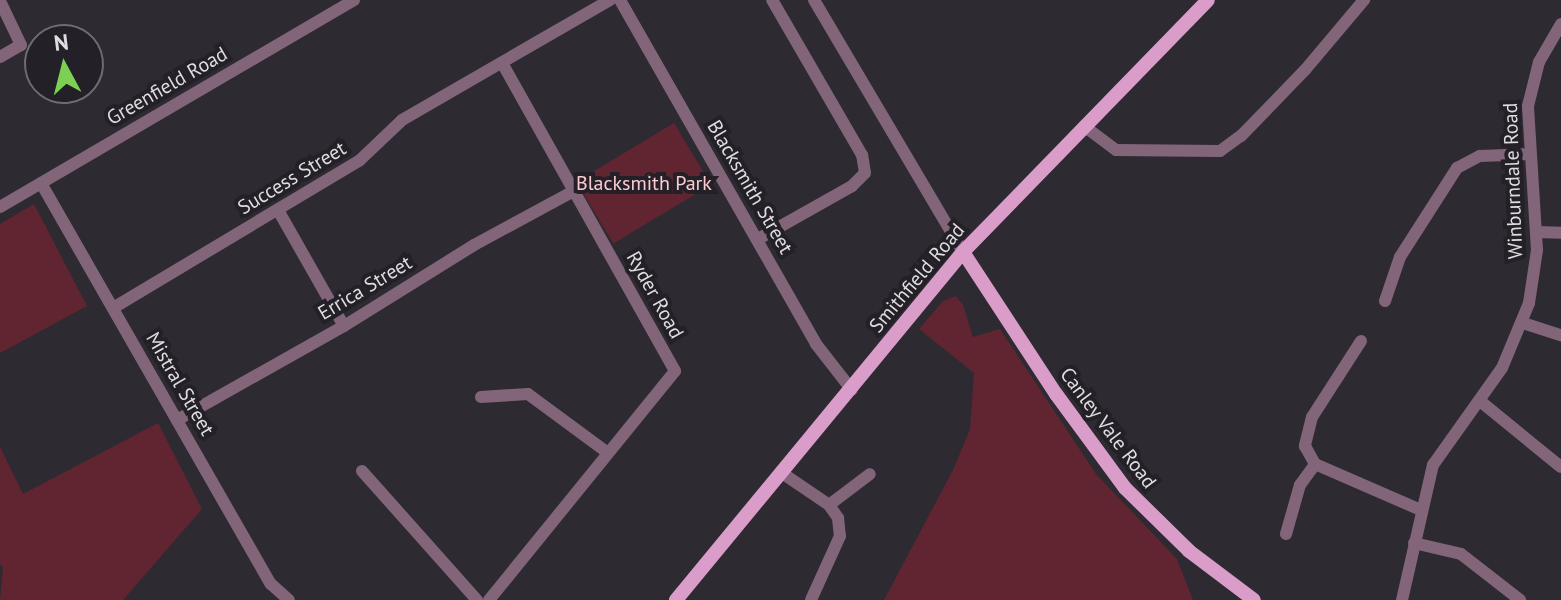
<!DOCTYPE html>
<style>
body{margin:0}
#map{position:relative;width:1561px;height:600px;overflow:hidden;background:#2d2a31;font-family:"PT Sans",sans-serif}
div>[style]{position:absolute}
[style*='--x']{left:calc(var(--x)*1px);top:calc(var(--y)*1px);width:calc(var(--w)*1px);rotate:calc(var(--a)*1deg)}
.green>*{inset:0;background:#612531;transform-origin:0 0}
.minor>*{height:12px;margin:-6px;padding:0 6px;transform-origin:6px;border-radius:6px;background:#83657a}
.major>*{height:14px;margin:-7px;padding:0 7px;transform-origin:7px;border-radius:7px;background:#da9dc9}
span{translate:-50% -50%;white-space:nowrap;text-align:center;line-height:1.15;-webkit-text-stroke:8px #232027;paint-order:stroke}
.street-label{font-size:20px;color:#dfdde2}
.park-label{font-size:20px;color:#fdccd2}
.north{position:absolute;left:24px;top:24px;width:80px;height:80px;box-sizing:border-box;background:#232027;border:2px solid #6e6c72;border-radius:50%;rotate:353deg;font-size:22px;font-weight:700;line-height:32px;text-align:center;color:#dfdde2}
.north::after{content:'';display:block;margin:auto;width:28px;height:36px;background:#7cd155;clip-path:polygon(50% 0,100% 100%,50% 72%,0 100%)}
</style>
<div id="map">
<div class="green">
<div style="left:674px;top:123px;width:72px;height:114px;rotate:59deg"></div>
<div style="clip-path:polygon(34px 204px,87px 306px,0 353px,0 224px)"></div>
<div style="clip-path:polygon(956px 296px,963px 305px,973px 337px,1000px 329px,1096px 474px,1177px 559px,1193px 600px,884px 600px,953px 470px,970px 429px,974px 373px,919px 329px,943px 301px)"></div>
<div style="clip-path:polygon(158px 423px,202px 509px,123px 600px,0 600px,3px 567px,0 564px,0 447px,23px 494px)"></div>
</div>
<div class="minor">
<div style="--x:620;--y:0;--w:396;--a:60.3"></div>
<div style="--x:816;--y:344;--w:58;--a:52"></div>
<div style="--x:814;--y:0;--w:293;--a:59.4"></div>
<div style="--x:0;--y:57;--w:24;--a:-30"></div>
<div style="--x:21;--y:45;--w:47;--a:-115.5"></div>
<div style="--x:1084;--y:126;--w:40;--a:37"></div>
<div style="--x:1116;--y:150;--w:104;--a:0.6"></div>
<div style="--x:1220;--y:151;--w:26;--a:-36"></div>
<div style="--x:1241;--y:136;--w:92;--a:-45.9"></div>
<div style="--x:1305;--y:70;--w:92;--a:-49.9"></div>
<div style="--x:41;--y:183;--w:462;--a:60.2"></div>
<div style="--x:271;--y:584;--w:24;--a:42"></div>
<div style="--x:0;--y:207;--w:410;--a:-30.3"></div>
<div style="--x:278;--y:210;--w:133;--a:60.4"></div>
<div style="--x:1536;--y:232;--w:25;--a:2"></div>
<div style="--x:758;--y:239;--w:108;--a:-29.4"></div>
<div style="--x:852;--y:186;--w:18;--a:-45"></div>
<div style="--x:865;--y:173;--w:18;--a:-99"></div>
<div style="--x:862;--y:155;--w:179;--a:-120.1"></div>
<div style="--x:1385;--y:301;--w:46;--a:-71.2"></div>
<div style="--x:1400;--y:257;--w:106;--a:-57.4"></div>
<div style="--x:1457;--y:168;--w:26;--a:-28"></div>
<div style="--x:1480;--y:156;--w:50;--a:-2.3"></div>
<div style="--x:113;--y:308;--w:287;--a:-30.9"></div>
<div style="--x:359;--y:161;--w:59;--a:-43.6"></div>
<div style="--x:402;--y:120;--w:240;--a:-30"></div>
<div style="--x:1523;--y:323;--w:40;--a:18"></div>
<div style="--x:1361;--y:341;--w:90;--a:122.8"></div>
<div style="--x:1312;--y:417;--w:30;--a:104"></div>
<div style="--x:1305;--y:446;--w:21;--a:61"></div>
<div style="--x:1315;--y:464;--w:116;--a:23.5"></div>
<div style="--x:481;--y:397;--w:47;--a:-3.7"></div>
<div style="--x:528;--y:394;--w:99;--a:36.4"></div>
<div style="--x:1480;--y:401;--w:104;--a:39.2"></div>
<div style="--x:177;--y:420;--w:192;--a:-29.4"></div>
<div style="--x:344;--y:326;--w:153;--a:-31.9"></div>
<div style="--x:474;--y:245;--w:114;--a:-28.4"></div>
<div style="--x:362;--y:471;--w:173;--a:48.3"></div>
<div style="--x:782;--y:473;--w:57;--a:34.2"></div>
<div style="--x:829;--y:505;--w:16;--a:55"></div>
<div style="--x:838;--y:518;--w:18;--a:84"></div>
<div style="--x:840;--y:536;--w:70;--a:114.4"></div>
<div style="--x:829;--y:505;--w:51;--a:-37.1"></div>
<div style="--x:1286;--y:534;--w:51;--a:-74.1"></div>
<div style="--x:1300;--y:485;--w:26;--a:-54"></div>
<div style="--x:1414;--y:543;--w:48;--a:13.2"></div>
<div style="--x:1461;--y:554;--w:75;--a:37.9"></div>
<div style="--x:489;--y:600;--w:295;--a:-50.9"></div>
<div style="--x:675;--y:371;--w:352;--a:-119.3"></div>
<div style="--x:1402;--y:600;--w:139;--a:-77.1"></div>
<div style="--x:1433;--y:465;--w:119;--a:-54.6"></div>
<div style="--x:1502;--y:368;--w:70;--a:-67.4"></div>
<div style="--x:1529;--y:303;--w:54;--a:-81.4"></div>
<div style="--x:1537;--y:250;--w:144;--a:-93.6"></div>
<div style="--x:1528;--y:106;--w:45;--a:-76"></div>
<div style="--x:1539;--y:62;--w:44;--a:-59.9"></div>
</div>
<div class="major">
<div style="--x:963;--y:252;--w:170;--a:56.8"></div>
<div style="--x:1056;--y:394;--w:117;--a:53.7"></div>
<div style="--x:1125;--y:488;--w:90;--a:44.5"></div>
<div style="--x:1189;--y:551;--w:81;--a:37"></div>
<div style="--x:676;--y:600;--w:451;--a:-50.5"></div>
<div style="--x:963;--y:252;--w:351;--a:-45.8"></div>
</div>
<div class="street-label">
<span style="left:167px;top:86px;rotate:-30deg">Greenfield Road</span>
<span style="left:292px;top:178px;rotate:-31deg">Success Street</span>
<span style="left:1513px;top:181px;rotate:-92deg">Winburndale Road</span>
<span style="left:750px;top:187px;rotate:60deg">Blacksmith Street</span>
<span style="left:917px;top:278px;rotate:-50deg">Smithfield Road</span>
<span style="left:365px;top:288px;rotate:-31deg">Errica Street</span>
<span style="left:655px;top:295px;rotate:61deg">Ryder Road</span>
<span style="left:180px;top:384px;rotate:60deg">Mistral Street</span>
<span style="left:1108px;top:428px;rotate:53deg">Canley Vale Road</span>
</div>
<div class="park-label">
<span style="left:644px;top:183px">Blacksmith Park</span>
</div>
<div class="north">N</div>
</div>
